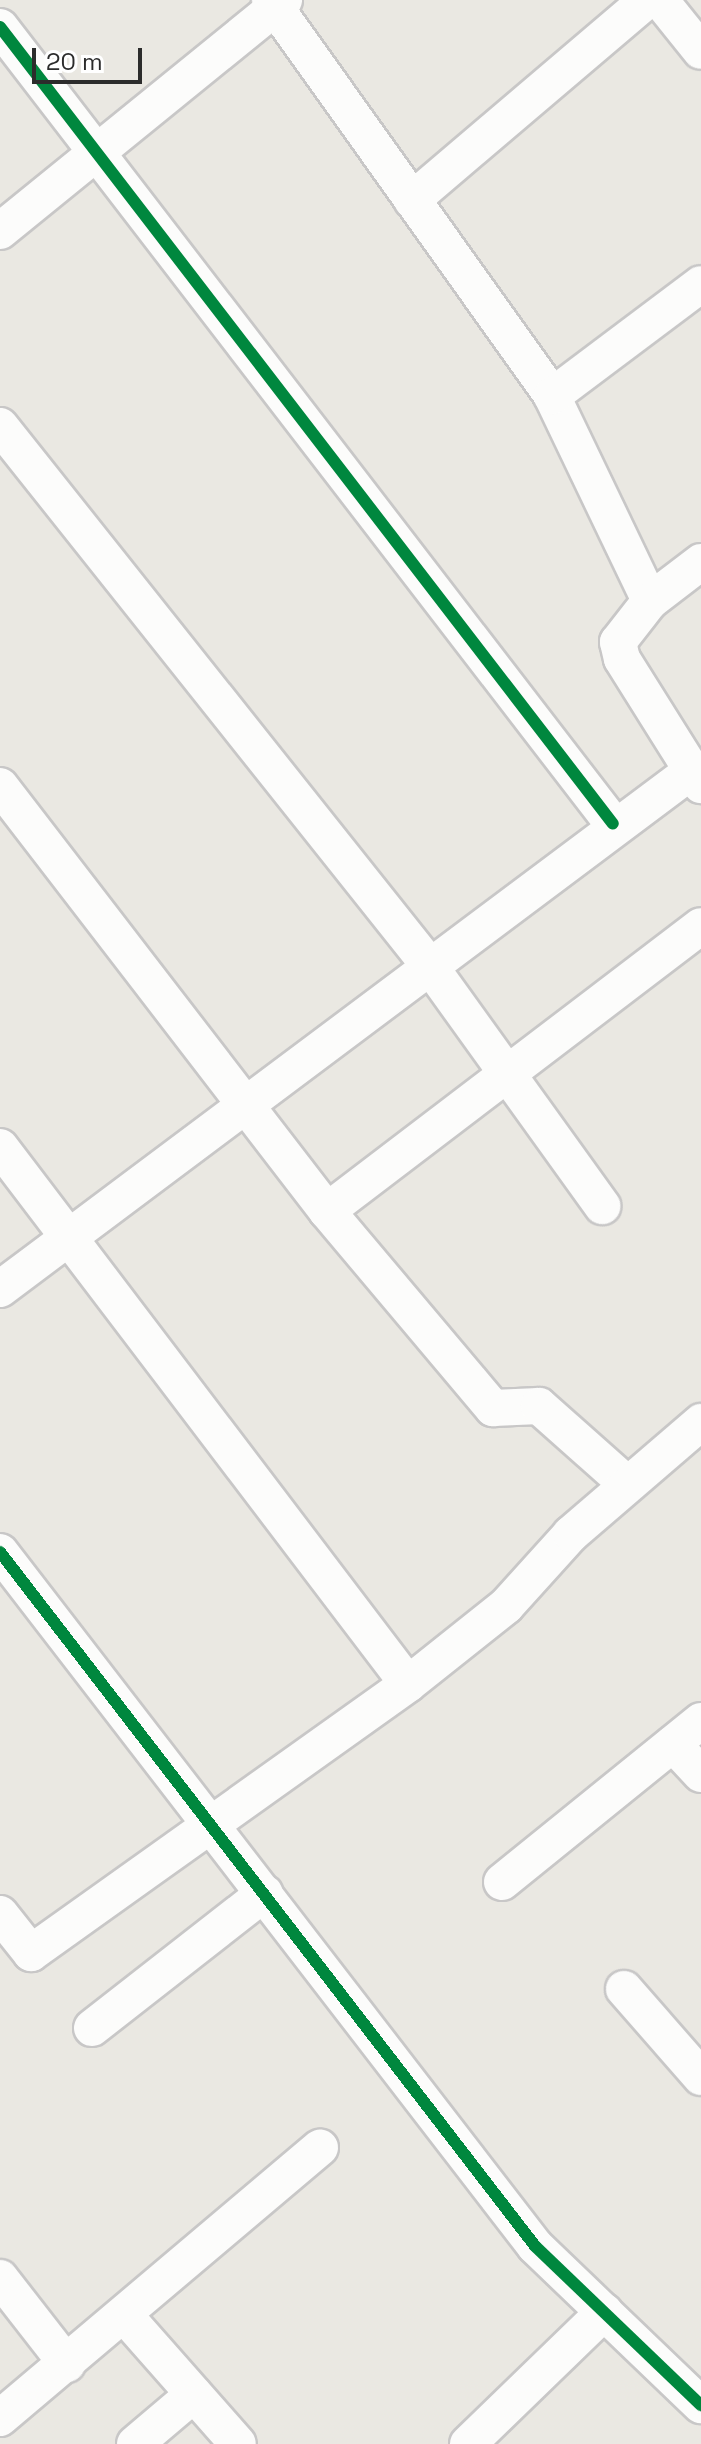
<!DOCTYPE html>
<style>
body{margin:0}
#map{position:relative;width:701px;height:2444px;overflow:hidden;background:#eae8e2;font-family:"Space Grotesk",sans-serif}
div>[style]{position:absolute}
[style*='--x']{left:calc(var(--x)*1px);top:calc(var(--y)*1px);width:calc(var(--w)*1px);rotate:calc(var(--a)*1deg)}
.roads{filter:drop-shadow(2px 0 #c8c7c7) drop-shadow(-2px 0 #c8c7c7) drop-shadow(0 2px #c8c7c7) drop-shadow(0 -2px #c8c7c7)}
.minor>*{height:36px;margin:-18px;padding:0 18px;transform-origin:18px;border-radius:18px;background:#fcfcfb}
.cycleway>*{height:12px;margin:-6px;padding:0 6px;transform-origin:6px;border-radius:6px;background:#00873e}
span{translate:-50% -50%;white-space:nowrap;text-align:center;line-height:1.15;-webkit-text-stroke:7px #fff;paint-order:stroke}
.scale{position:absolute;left:32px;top:48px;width:110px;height:36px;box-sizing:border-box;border:4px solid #2c2c2c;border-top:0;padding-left:10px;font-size:24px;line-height:28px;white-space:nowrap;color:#2c2c2c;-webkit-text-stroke:6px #fff;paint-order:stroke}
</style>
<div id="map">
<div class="roads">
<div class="minor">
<div style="--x:270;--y:0;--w:486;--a:54.5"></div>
<div style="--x:552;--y:396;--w:227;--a:64.4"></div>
<div style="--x:660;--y:0;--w:65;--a:51.2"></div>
<div style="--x:0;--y:27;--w:1005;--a:52.43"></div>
<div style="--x:412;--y:200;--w:309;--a:-40.4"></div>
<div style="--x:0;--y:231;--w:366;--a:-39.1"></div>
<div style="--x:552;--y:396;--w:186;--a:-36.9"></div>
<div style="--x:0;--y:426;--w:694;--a:51.49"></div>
<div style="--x:432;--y:969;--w:292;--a:54.3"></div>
<div style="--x:701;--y:562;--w:64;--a:142.6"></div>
<div style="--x:650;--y:601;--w:52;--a:128"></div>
<div style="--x:618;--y:642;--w:17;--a:77"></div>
<div style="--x:622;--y:659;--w:149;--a:57.9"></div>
<div style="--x:0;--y:786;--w:536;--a:52.42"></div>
<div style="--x:327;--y:1211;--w:258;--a:49.9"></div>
<div style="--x:493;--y:1408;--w:46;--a:-2.5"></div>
<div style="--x:539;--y:1406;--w:118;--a:41.6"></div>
<div style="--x:0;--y:1147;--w:674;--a:52.77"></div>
<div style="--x:327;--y:1211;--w:470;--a:-37.3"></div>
<div style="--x:0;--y:1289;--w:866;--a:-36.83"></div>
<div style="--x:0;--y:1552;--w:876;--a:52.37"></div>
<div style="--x:535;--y:2246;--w:230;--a:43.8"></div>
<div style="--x:673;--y:1744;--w:41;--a:47"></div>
<div style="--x:502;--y:1882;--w:256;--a:-39"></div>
<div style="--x:0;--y:1914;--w:50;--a:51.5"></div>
<div style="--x:31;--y:1953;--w:463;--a:-35.5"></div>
<div style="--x:408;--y:1684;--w:125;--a:-38.5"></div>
<div style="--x:506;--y:1606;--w:97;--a:-47.9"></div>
<div style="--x:571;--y:1534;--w:172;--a:-40.7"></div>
<div style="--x:624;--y:1989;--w:117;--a:48.8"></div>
<div style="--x:92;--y:2028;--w:219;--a:-38"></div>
<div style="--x:0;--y:2278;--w:109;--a:52.1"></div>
<div style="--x:126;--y:2317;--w:169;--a:48.6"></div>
<div style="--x:0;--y:2418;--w:419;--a:-40.2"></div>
<div style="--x:135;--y:2444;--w:77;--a:-40.3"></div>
<div style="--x:468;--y:2444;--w:190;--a:-44.1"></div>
</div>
</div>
<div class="cycleway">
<div style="--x:0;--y:27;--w:1005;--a:52.43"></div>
<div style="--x:0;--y:1552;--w:876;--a:52.37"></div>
<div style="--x:535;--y:2246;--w:230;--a:43.8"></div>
</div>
<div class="scale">20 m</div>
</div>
